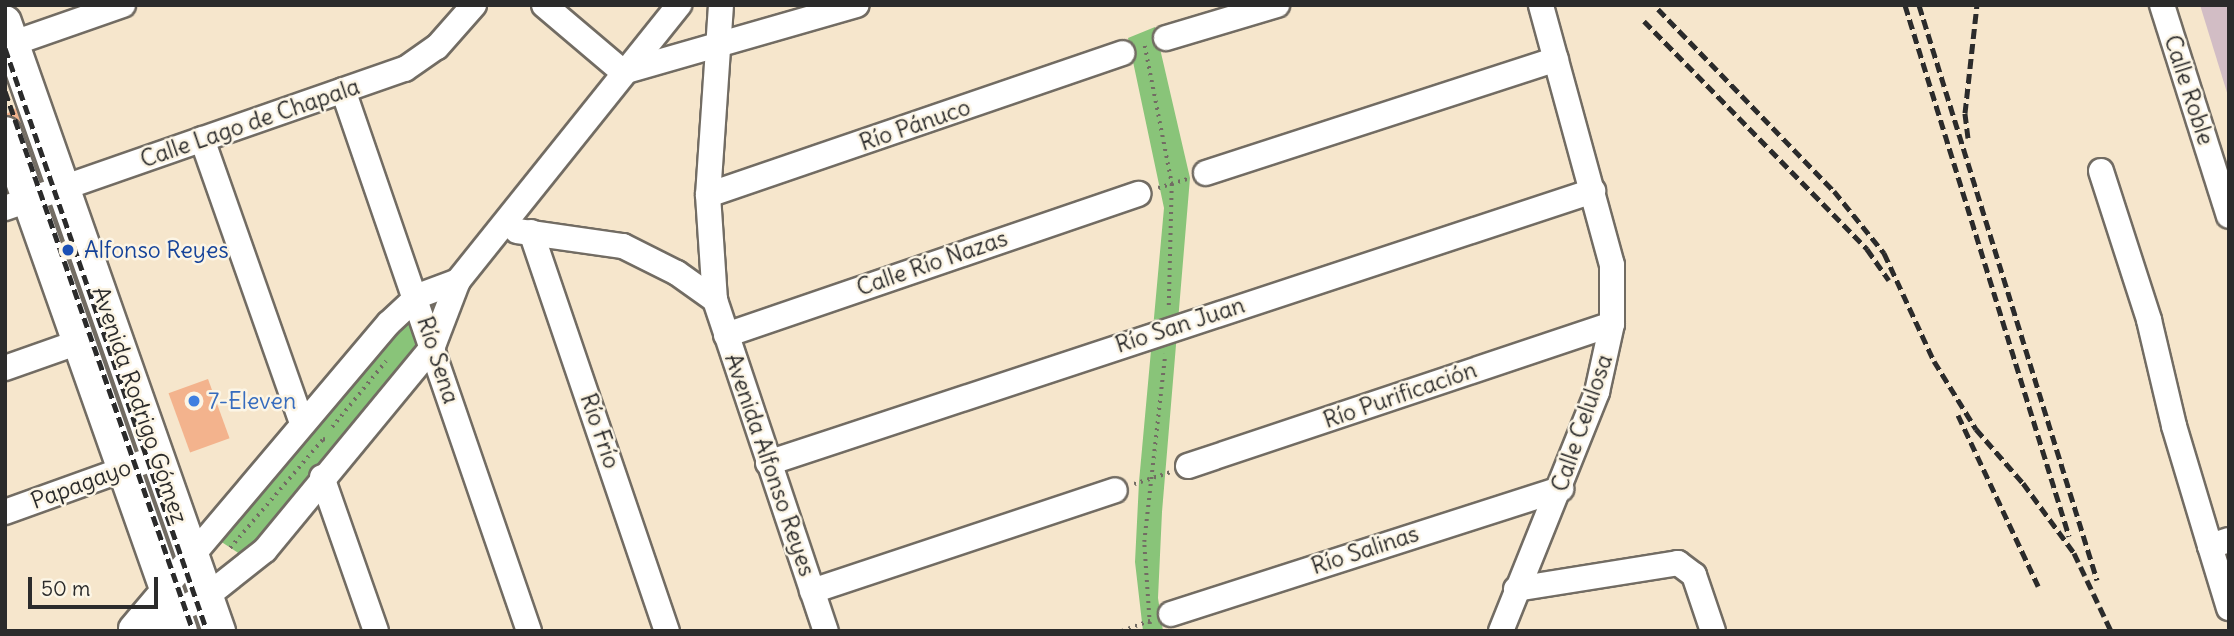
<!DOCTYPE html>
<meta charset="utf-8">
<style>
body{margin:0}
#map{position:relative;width:2234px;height:636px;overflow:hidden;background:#f6e6cc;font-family:Delius,sans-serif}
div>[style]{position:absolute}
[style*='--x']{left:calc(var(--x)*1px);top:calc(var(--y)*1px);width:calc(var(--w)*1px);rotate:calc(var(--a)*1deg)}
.industrial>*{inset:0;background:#d2bdc5}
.green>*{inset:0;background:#89c479}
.building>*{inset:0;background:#f3b38d;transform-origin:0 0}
.path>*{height:3.5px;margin-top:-1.75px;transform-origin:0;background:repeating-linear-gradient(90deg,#726c63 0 2px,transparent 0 7px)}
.roads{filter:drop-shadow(2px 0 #726c63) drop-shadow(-2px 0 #726c63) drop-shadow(0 2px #726c63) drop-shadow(0 -2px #726c63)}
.minor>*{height:24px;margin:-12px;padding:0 12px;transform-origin:12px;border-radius:12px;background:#fff}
.major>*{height:32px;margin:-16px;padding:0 16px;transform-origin:16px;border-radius:16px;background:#fff}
.rail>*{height:5px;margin-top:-2.5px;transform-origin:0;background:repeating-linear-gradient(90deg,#2b2b2b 0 10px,transparent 0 15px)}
.dots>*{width:19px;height:19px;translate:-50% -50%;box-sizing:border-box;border:4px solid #fcf5e5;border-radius:50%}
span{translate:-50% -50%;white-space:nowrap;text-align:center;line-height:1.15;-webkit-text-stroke:5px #fcf5e5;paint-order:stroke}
.street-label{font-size:23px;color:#2b2b2b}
.transit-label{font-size:23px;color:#164399}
.left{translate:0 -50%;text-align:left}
.shop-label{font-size:23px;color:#366cbe}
.frame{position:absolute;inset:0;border:7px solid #2b2b2b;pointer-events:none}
.scale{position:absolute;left:28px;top:577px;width:130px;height:32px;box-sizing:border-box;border:4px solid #2b2b2b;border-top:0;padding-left:9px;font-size:21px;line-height:24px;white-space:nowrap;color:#2b2b2b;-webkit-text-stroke:5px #fcf5e5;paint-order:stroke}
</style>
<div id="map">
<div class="industrial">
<div style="clip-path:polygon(2200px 5px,2229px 5px,2229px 99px)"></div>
</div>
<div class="green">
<div style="clip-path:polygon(1155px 27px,1190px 178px,1162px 512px,1158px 598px,1163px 631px,1143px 631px,1135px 562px,1139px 482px,1164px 208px,1128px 38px)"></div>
<div style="clip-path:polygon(410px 310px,421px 347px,243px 556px,220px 541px)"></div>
</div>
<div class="building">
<div style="clip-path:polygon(16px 108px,31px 153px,17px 120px,5px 115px)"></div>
<div style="left:208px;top:379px;width:63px;height:42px;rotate:70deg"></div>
</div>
<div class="path">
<div style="--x:1145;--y:46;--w:141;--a:78.9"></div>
<div style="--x:1172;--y:184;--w:124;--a:91.4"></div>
<div style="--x:1158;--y:188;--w:31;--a:-17"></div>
<div style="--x:332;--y:427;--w:85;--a:-50.7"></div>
<div style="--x:1134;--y:484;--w:38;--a:-18"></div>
<div style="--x:230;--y:548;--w:143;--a:-49.5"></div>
<div style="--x:323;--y:439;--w:5;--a:11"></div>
<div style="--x:1122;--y:631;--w:30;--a:-20"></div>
<div style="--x:1150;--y:631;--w:89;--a:-93.9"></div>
<div style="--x:1144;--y:542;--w:189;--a:-83.6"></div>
</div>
<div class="roads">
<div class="minor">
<div style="--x:544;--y:5;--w:104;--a:40.3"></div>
<div style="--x:623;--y:72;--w:243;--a:-16"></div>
<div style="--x:721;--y:5;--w:190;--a:93.9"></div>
<div style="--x:708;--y:195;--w:105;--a:86.2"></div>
<div style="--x:715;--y:300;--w:349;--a:71.5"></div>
<div style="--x:2162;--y:5;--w:221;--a:72.4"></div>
<div style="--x:1166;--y:38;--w:116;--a:-16.6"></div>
<div style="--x:5;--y:46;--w:125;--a:-19.2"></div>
<div style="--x:343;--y:90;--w:572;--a:71.03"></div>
<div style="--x:202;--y:139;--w:301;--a:70.6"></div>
<div style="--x:2101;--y:171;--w:157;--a:72.1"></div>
<div style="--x:2149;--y:320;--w:109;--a:76.7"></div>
<div style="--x:2174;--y:426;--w:125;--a:73.3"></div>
<div style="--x:1206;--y:173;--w:368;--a:-18"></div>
<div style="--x:708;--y:195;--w:438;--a:-18.9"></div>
<div style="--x:5;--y:208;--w:423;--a:-19.2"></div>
<div style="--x:405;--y:69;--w:39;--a:-35"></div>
<div style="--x:437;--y:47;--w:56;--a:-48.6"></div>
<div style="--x:517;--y:231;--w:107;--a:8.1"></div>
<div style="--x:623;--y:246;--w:60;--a:26.6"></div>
<div style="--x:677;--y:273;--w:47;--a:35.4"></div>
<div style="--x:531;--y:232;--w:422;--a:71.2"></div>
<div style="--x:726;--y:335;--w:436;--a:-18.9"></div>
<div style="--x:5;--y:368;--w:78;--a:-19.4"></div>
<div style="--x:768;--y:463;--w:869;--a:-18.25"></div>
<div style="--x:1188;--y:466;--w:447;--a:-18.5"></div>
<div style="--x:322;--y:477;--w:163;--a:70.7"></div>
<div style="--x:5;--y:512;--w:163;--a:-19.8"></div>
<div style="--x:2229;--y:540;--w:20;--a:162"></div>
<div style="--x:2210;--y:546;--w:65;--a:73"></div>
<div style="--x:1516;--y:589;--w:164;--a:-9.1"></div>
<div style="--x:1678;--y:563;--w:20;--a:37"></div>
<div style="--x:1694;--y:575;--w:59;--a:71.3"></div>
<div style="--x:812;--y:591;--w:319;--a:-18.4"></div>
<div style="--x:1171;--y:614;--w:410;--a:-17.8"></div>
<div style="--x:131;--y:628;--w:399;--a:-49.8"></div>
<div style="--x:389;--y:323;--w:40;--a:-43"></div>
<div style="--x:418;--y:296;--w:43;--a:-20.6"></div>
<div style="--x:136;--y:631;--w:79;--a:-26.2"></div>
<div style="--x:207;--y:596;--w:74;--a:-38.4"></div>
<div style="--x:265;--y:550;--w:264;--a:-50.5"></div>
<div style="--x:433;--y:346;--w:70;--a:-69"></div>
<div style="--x:458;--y:281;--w:354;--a:-51.3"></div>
<div style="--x:1501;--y:631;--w:258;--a:-68.1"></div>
<div style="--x:1597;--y:392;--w:70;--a:-77.6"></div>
<div style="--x:1612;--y:324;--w:59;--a:-90"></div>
<div style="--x:1612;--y:265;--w:270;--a:-105.3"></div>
</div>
<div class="major">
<div style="--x:5;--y:22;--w:646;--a:70.64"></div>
<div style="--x:5;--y:133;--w:528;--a:70.54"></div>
</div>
</div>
<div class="rail">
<div style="--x:1905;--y:5;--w:556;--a:72.84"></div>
<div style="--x:1919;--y:5;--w:602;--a:72.8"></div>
<div style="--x:1658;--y:9;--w:253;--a:46"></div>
<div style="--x:1834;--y:191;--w:80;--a:51.1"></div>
<div style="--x:1884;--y:253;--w:119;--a:65.2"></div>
<div style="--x:1934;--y:361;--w:80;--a:58.3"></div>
<div style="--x:1976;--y:429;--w:72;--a:49"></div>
<div style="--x:2023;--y:483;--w:87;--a:53.9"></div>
<div style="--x:2074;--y:553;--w:86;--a:64.6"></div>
<div style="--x:1644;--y:21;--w:319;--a:45.6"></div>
<div style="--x:1867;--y:249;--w:38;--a:55"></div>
<div style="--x:5;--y:48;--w:617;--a:70.89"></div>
<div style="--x:5;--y:91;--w:572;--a:70.8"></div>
<div style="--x:1968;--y:138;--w:25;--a:-97"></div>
<div style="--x:1965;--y:113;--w:109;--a:-83.7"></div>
<div style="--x:1958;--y:415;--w:189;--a:64.9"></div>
</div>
<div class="dots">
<div style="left:68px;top:250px;background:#1a4fb4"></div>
<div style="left:194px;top:401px;background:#3f7fe0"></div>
</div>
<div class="street-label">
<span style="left:2189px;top:90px;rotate:72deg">Calle Roble</span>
<span style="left:250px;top:123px;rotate:-19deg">Calle Lago de Chapala</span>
<span style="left:915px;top:125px;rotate:-19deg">Río Pánuco</span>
<span style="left:932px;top:263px;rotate:-19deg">Calle Río Nazas</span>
<span style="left:1180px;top:325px;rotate:-18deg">Río San Juan</span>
<span style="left:438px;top:360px;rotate:72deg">Río Sena</span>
<span style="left:1400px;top:395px;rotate:-19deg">Río Purificación</span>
<span style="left:140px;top:405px;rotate:71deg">Avenida Rodrigo Gómez</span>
<span style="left:1582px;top:423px;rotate:-71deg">Calle Celulosa</span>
<span style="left:600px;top:431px;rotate:71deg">Río Frío</span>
<span style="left:770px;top:465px;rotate:71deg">Avenida Alfonso Reyes</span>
<span style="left:81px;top:484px;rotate:-20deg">Papagayo</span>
<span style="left:1365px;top:550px;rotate:-18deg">Río Salinas</span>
</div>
<div class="transit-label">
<span class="left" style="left:84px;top:250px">Alfonso Reyes</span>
</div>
<div class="shop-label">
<span class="left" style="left:208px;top:401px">7-Eleven</span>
</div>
<div class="frame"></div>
<div class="scale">50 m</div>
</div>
